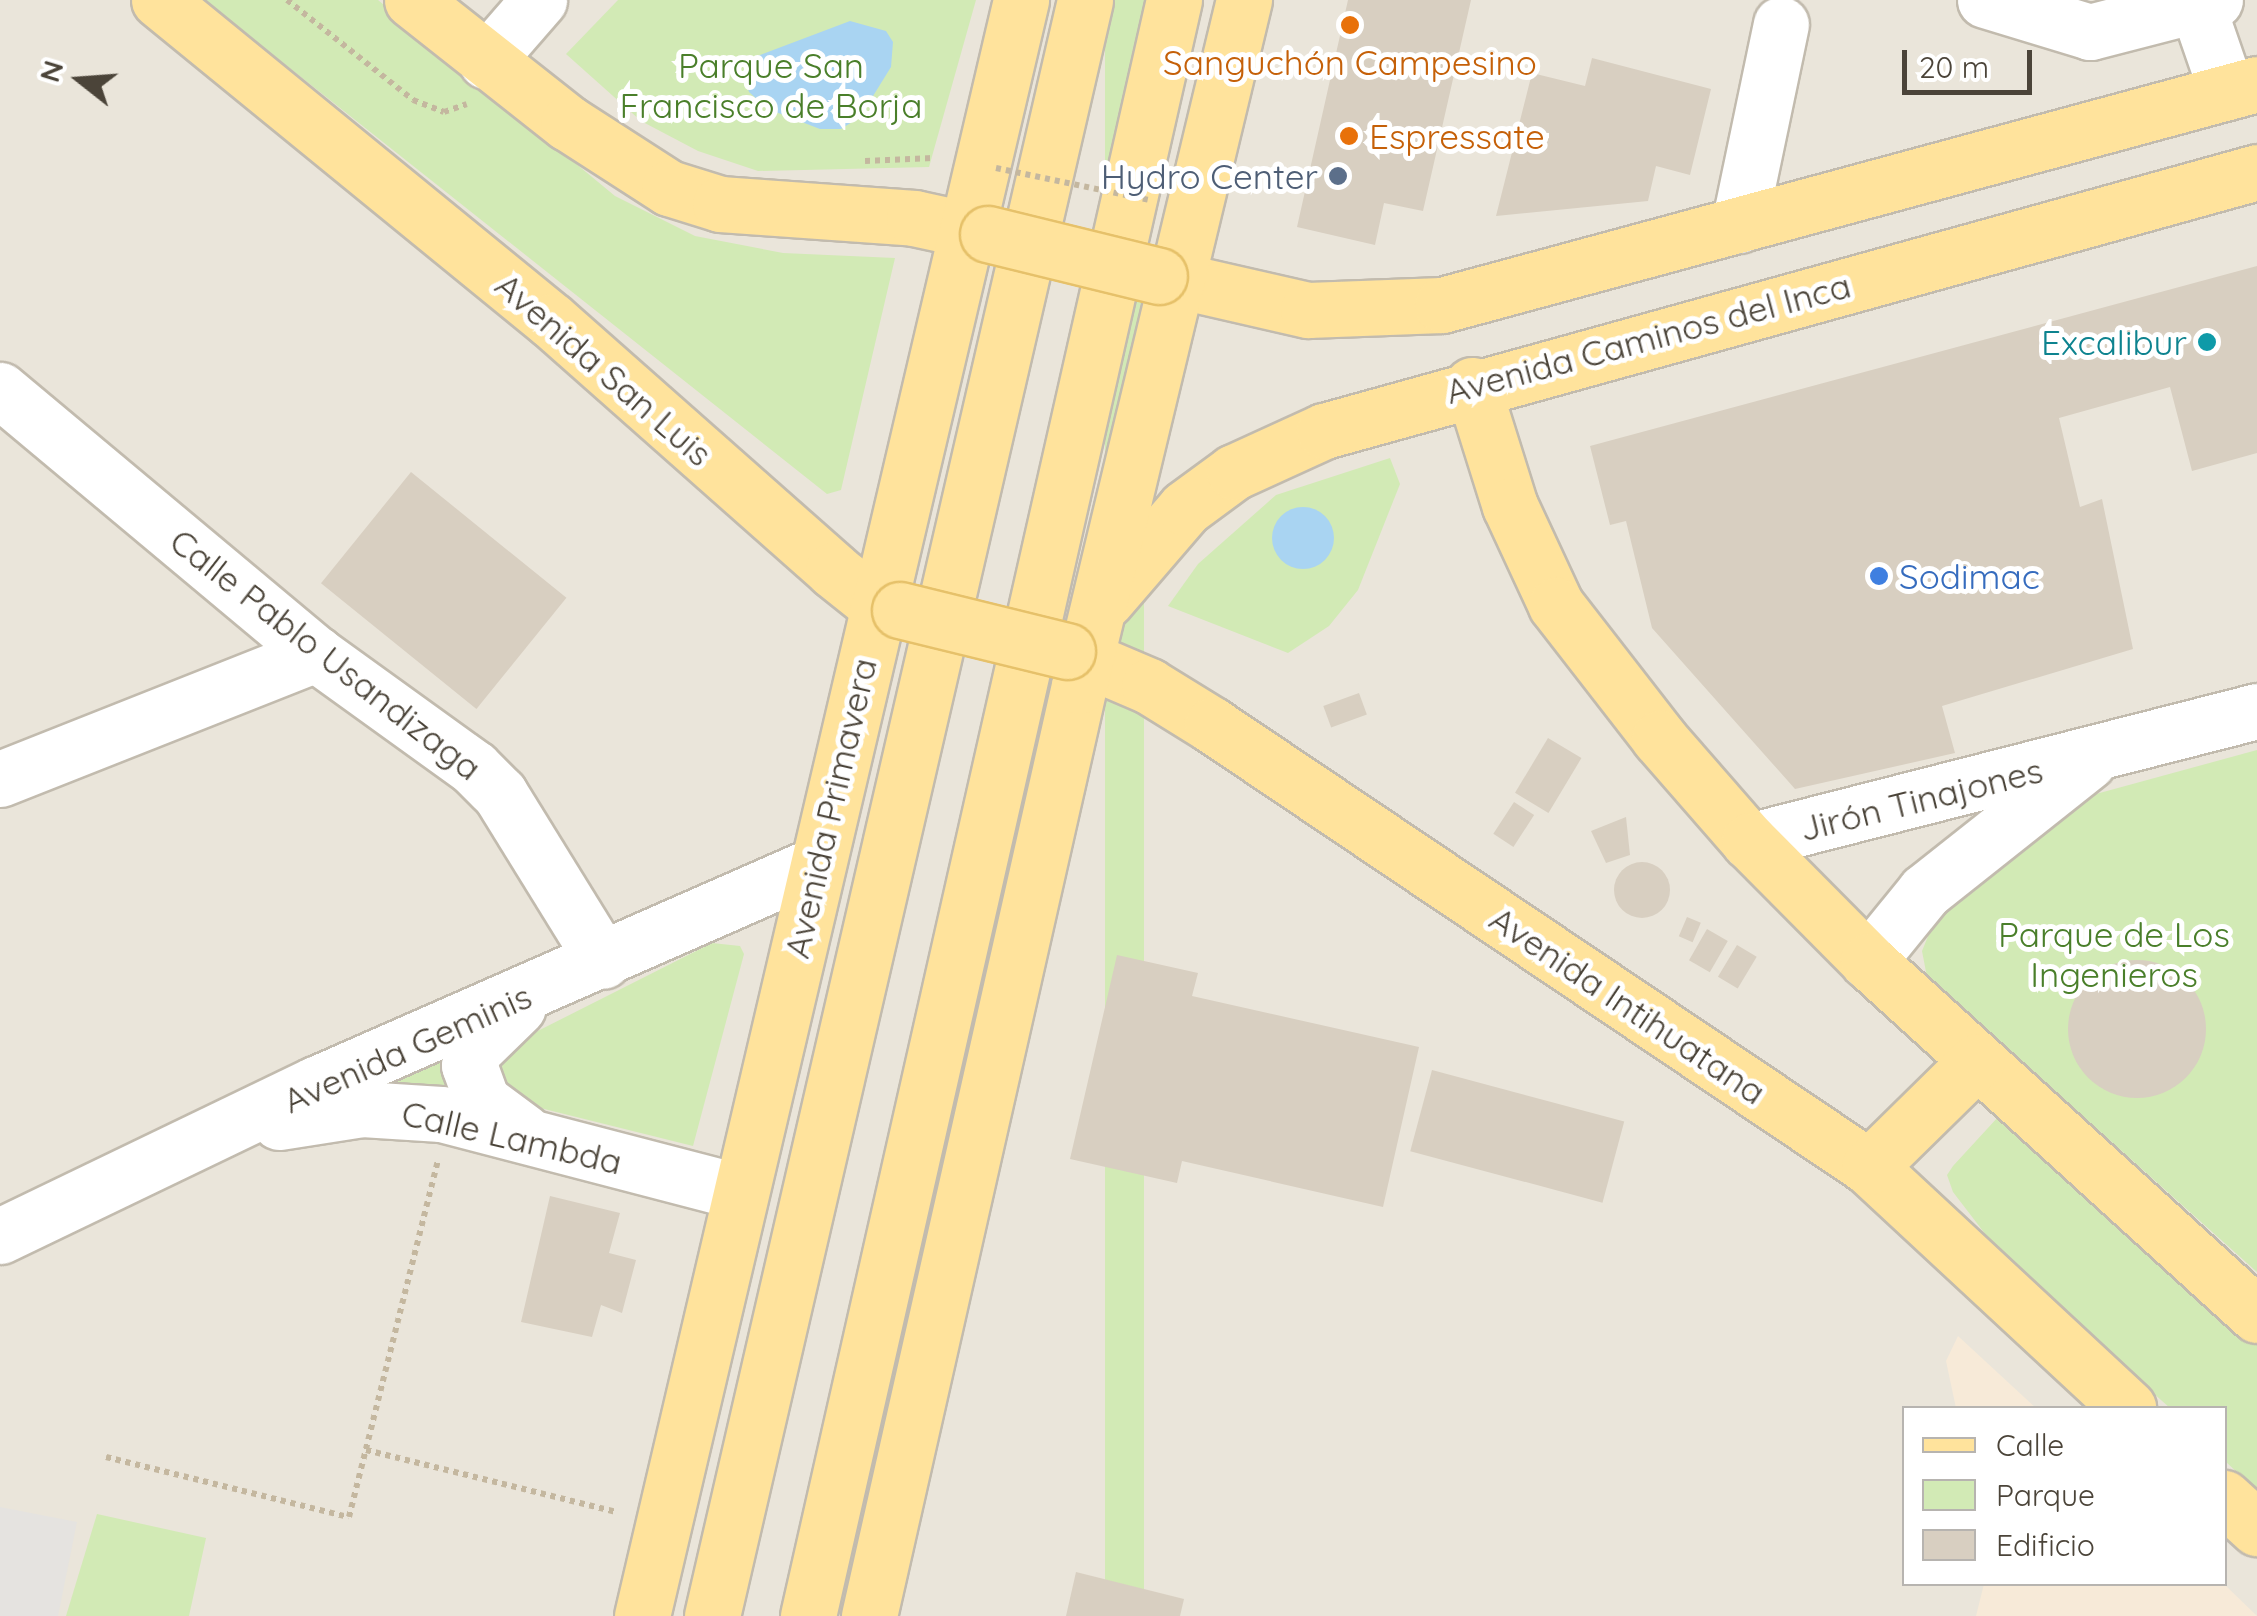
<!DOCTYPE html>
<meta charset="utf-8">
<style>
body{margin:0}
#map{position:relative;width:2257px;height:1616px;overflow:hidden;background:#f6f3ec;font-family:Quicksand,sans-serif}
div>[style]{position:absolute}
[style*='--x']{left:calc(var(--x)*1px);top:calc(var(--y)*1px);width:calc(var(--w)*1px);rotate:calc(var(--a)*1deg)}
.residential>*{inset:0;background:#eae5da}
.commercial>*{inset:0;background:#f7ead8}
.green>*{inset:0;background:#d2eab5;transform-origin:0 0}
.parking>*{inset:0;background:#e5e3e0}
.water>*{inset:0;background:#a9d4f2}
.round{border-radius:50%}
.building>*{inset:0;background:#d8cfc1;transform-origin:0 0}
.path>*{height:6px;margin-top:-3px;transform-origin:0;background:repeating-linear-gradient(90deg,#c4b79f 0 5px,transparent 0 10px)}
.roads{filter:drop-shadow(2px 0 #c2bbae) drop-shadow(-2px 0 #c2bbae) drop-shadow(0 2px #c2bbae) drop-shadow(0 -2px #c2bbae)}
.minor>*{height:55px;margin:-27.5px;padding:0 27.5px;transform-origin:27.5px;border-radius:27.5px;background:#fff}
.major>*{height:55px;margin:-27.5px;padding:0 27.5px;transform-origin:27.5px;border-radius:27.5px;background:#ffe39c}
.path-bridge>*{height:6px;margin-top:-3px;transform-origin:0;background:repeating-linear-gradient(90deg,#c4b79f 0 5px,transparent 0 10px)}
.bridges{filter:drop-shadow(2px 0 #e6c16a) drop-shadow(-2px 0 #e6c16a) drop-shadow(0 2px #e6c16a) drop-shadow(0 -2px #e6c16a)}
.major-bridge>*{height:55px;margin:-27.5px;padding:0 27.5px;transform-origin:27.5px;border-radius:27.5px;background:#ffe39c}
.dots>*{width:28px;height:28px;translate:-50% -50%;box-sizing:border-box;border:5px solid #fff;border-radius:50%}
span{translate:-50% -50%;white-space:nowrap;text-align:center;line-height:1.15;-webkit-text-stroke:10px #fff;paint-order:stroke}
.food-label{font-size:35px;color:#c56008}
.left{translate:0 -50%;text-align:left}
.park-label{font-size:35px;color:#4a7f2a}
.service-label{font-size:35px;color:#4e5e75}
.right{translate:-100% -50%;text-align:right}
.street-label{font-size:35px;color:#4b4439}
.culture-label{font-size:35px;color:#0d838f}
.shop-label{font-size:35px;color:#366cbe}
.legend{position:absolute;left:1902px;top:1406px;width:325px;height:180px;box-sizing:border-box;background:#fff;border:2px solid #b7b4b0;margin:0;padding:12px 18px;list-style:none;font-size:30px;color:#4b4439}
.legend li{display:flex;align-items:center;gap:20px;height:50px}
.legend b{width:50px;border:2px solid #b7b4b0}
.north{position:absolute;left:30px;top:30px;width:100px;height:100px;-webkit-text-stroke:8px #fff;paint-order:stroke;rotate:287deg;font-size:28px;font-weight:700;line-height:40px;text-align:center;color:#4b4439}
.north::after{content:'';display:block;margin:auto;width:35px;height:45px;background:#4b4439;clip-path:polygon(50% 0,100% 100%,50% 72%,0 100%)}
.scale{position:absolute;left:1902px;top:50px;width:130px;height:45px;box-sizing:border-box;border:5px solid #4b4439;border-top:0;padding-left:12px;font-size:30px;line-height:35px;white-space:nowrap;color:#4b4439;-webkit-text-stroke:8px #fff;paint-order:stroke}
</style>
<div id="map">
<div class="residential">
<div style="clip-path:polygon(evenodd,0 0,2257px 0,2257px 1616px,0 1616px,0 0,1904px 1408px,2224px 1408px,2224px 1584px,1904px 1584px,1904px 1408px)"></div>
</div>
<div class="commercial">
<div style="clip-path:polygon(1958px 1336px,2036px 1408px,1956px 1408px,1946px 1361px)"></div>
<div style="clip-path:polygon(1984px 1584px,2224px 1584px,2257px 1616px,1976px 1616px)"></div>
</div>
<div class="green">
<div style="clip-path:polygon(204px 0,378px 0,615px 196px,695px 236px,783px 253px,895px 258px,841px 490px,827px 494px)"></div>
<div style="clip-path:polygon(618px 0,976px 0,929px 167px,758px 171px,698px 151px,641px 121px,566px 54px)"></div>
<div style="left:1105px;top:0;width:39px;height:1658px"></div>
<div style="clip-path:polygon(1390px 458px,1400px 484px,1358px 590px,1329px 626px,1288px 653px,1168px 606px,1198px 564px,1276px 495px)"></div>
<div style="clip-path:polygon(2257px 750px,2257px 1272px,1927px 977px,1922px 951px,1933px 924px,2074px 800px)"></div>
<div style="clip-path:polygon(712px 943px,740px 946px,744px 954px,693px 1146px,508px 1100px,495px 1065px,510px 1045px)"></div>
<div style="clip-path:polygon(461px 1037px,460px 1100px,331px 1097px)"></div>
<div style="clip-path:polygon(2010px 1104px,2257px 1333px,2257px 1491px,2225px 1461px,2224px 1408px,2170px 1408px,2009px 1265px,1953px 1192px,1947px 1175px,1953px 1166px)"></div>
<div style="clip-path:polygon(97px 1514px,206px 1538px,189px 1616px,66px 1616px)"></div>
</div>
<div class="parking">
<div style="clip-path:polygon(0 1507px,77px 1522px,58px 1616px,0 1616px)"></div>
</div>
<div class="water">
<div style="clip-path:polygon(850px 21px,886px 31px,893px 42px,891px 67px,860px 117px,841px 129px,820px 129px,768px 109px,749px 92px,745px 80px,755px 57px)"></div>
<div class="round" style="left:1272px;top:507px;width:62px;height:62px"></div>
</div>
<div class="building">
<div style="clip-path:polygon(1348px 0,1471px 0,1423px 211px,1384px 203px,1375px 245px,1297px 227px)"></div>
<div style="clip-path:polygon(1592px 58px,1711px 89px,1690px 175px,1656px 166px,1648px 201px,1496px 216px,1532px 73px,1585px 86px)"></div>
<div style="clip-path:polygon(2257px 266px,2257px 453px,2192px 471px,2170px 387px,2059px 418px,2080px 507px,2102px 499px,2133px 649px,1942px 706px,1955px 753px,1795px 789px,1652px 628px,1626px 521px,1610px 525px,1590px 446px)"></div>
<div style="left:411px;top:472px;width:200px;height:143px;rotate:39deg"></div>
<div style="left:1359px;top:693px;width:23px;height:38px;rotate:70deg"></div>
<div style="left:1548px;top:738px;width:39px;height:64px;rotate:31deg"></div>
<div style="left:1514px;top:802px;width:24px;height:38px;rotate:33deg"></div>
<div style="clip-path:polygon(1626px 817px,1630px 855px,1606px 863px,1591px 831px)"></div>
<div class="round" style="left:1614px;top:862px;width:56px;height:56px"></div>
<div style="left:1687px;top:917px;width:15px;height:21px;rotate:23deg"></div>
<div style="left:1707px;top:929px;width:24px;height:36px;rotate:30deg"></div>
<div style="left:1737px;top:945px;width:23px;height:37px;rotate:31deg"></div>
<div style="clip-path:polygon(1117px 955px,1198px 973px,1192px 996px,1419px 1047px,1383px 1207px,1182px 1161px,1177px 1183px,1070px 1159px)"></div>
<div class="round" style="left:2068px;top:960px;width:138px;height:138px"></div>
<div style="left:1432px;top:1070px;width:199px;height:84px;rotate:15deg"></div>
<div style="clip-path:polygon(550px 1196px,620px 1213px,609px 1253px,636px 1260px,622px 1313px,601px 1305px,592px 1337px,521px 1322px)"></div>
<div style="clip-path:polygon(1076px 1572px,1184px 1599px,1180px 1616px,1066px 1616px)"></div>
</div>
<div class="path">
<div style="--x:287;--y:0;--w:161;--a:38.4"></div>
<div style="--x:413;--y:100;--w:33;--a:21"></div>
<div style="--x:444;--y:112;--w:24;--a:-19"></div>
<div style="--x:865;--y:161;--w:68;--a:-2.5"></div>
<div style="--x:366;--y:1450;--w:259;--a:13.9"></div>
<div style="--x:106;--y:1457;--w:250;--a:13.9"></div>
<div style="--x:349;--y:1517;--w:368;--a:-76"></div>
</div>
<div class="roads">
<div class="minor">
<div style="--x:1985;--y:0;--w:110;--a:16.9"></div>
<div style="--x:2090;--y:32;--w:129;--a:-14.4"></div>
<div style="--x:2197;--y:5;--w:92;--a:71"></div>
<div style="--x:486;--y:61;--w:81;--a:-49"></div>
<div style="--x:1739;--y:225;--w:205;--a:-78.2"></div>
<div style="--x:0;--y:390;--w:412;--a:39.9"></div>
<div style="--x:316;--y:654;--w:195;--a:35.8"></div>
<div style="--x:474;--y:768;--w:37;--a:45"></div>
<div style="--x:500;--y:794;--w:196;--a:58.3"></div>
<div style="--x:0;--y:779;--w:340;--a:-21.6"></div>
<div style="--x:1749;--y:841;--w:524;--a:-14.35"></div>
<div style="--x:1868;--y:961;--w:90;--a:-50.8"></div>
<div style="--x:1925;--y:891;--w:208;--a:-38.4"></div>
<div style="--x:518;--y:1007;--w:62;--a:135.7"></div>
<div style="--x:474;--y:1050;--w:16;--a:108"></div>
<div style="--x:469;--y:1065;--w:38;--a:70"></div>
<div style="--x:482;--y:1101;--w:52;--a:36.4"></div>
<div style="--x:279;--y:1122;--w:84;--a:-8.9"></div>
<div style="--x:362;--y:1109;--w:79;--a:3.6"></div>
<div style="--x:441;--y:1114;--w:309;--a:14.6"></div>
<div style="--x:0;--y:1236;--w:351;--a:-25.7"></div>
<div style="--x:316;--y:1084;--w:547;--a:-23.71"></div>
</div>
<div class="major">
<div style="--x:159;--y:0;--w:507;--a:39.24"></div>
<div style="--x:552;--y:321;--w:375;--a:41.5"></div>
<div style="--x:833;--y:570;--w:56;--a:38.5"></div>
<div style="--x:877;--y:605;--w:24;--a:12"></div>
<div style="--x:412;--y:0;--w:199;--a:38.3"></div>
<div style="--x:568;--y:123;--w:120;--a:32.8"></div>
<div style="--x:669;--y:188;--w:53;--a:17.4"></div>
<div style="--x:720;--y:204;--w:195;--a:4.1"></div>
<div style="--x:914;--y:218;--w:76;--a:12.2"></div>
<div style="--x:1159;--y:276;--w:153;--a:12.9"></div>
<div style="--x:1308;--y:310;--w:134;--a:-2.1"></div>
<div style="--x:1442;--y:305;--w:844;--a:-15.17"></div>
<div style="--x:1472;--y:385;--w:127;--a:72.6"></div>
<div style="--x:1510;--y:506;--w:109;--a:65.1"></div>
<div style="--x:1556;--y:605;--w:168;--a:52.2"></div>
<div style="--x:1659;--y:738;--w:137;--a:48.9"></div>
<div style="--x:1749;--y:841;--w:169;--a:45.2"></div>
<div style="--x:1868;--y:961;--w:526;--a:42.3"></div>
<div style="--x:1106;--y:600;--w:121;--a:-49.3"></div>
<div style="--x:1185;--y:508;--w:61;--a:-36.3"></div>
<div style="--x:1234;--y:472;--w:99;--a:-24.5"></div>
<div style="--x:1324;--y:431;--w:968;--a:-15.51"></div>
<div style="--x:1067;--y:651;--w:89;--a:23.1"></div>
<div style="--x:1149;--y:686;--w:74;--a:31.8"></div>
<div style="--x:1212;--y:725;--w:792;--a:33.93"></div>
<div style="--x:1869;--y:1167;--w:354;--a:42.9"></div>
<div style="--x:1869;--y:1167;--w:151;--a:-44.5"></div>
<div style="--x:2224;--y:1498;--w:45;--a:42.3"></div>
<div style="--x:642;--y:1616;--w:1660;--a:-76.8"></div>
<div style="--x:712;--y:1616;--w:1658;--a:-77"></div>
<div style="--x:808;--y:1616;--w:1657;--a:-77.24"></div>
<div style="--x:869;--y:1616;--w:953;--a:-77.28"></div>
<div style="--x:1079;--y:686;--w:706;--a:-76.48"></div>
</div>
</div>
<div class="path-bridge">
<div style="--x:996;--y:168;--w:156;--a:11.8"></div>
</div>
<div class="bridges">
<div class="major-bridge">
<div style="--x:988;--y:234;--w:176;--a:13.8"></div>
<div style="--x:900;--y:610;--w:172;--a:13.8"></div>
</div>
</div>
<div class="dots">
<div style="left:1350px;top:25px;background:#e8710a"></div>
<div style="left:1349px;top:136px;background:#e8710a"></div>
<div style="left:1338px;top:176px;background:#5c6f8a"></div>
<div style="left:2207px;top:342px;background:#0f9aa8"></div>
<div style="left:1879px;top:576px;background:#3f7fe0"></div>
</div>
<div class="food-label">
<span style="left:1350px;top:62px">Sanguchón Campesino</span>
<span class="left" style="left:1369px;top:136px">Espressate</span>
</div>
<div class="park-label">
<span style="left:771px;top:85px">Parque San<br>Francisco de Borja</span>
<span style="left:2114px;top:954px">Parque de Los<br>Ingenieros</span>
</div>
<div class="service-label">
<span class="right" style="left:1318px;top:176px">Hydro Center</span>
</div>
<div class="street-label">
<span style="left:1648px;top:338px;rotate:-15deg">Avenida Caminos del Inca</span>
<span style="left:604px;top:369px;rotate:41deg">Avenida San Luis</span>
<span style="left:326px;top:654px;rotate:38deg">Calle Pablo Usandizaga</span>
<span style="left:1921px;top:799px;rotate:-14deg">Jirón Tinajones</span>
<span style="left:830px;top:808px;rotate:-77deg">Avenida Primavera</span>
<span style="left:1628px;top:1005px;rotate:34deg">Avenida Intihuatana</span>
<span style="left:407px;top:1048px;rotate:-24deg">Avenida Geminis</span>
<span style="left:512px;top:1137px;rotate:13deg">Calle Lambda</span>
</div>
<div class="culture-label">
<span class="right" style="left:2187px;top:342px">Excalibur</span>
</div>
<div class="shop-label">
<span class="left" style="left:1899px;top:576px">Sodimac</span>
</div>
<ul class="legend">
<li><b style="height:12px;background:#ffe39c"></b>Calle</li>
<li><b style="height:28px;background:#d2eab5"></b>Parque</li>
<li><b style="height:28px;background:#d8cfc1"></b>Edificio</li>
</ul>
<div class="north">N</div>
<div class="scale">20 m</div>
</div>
